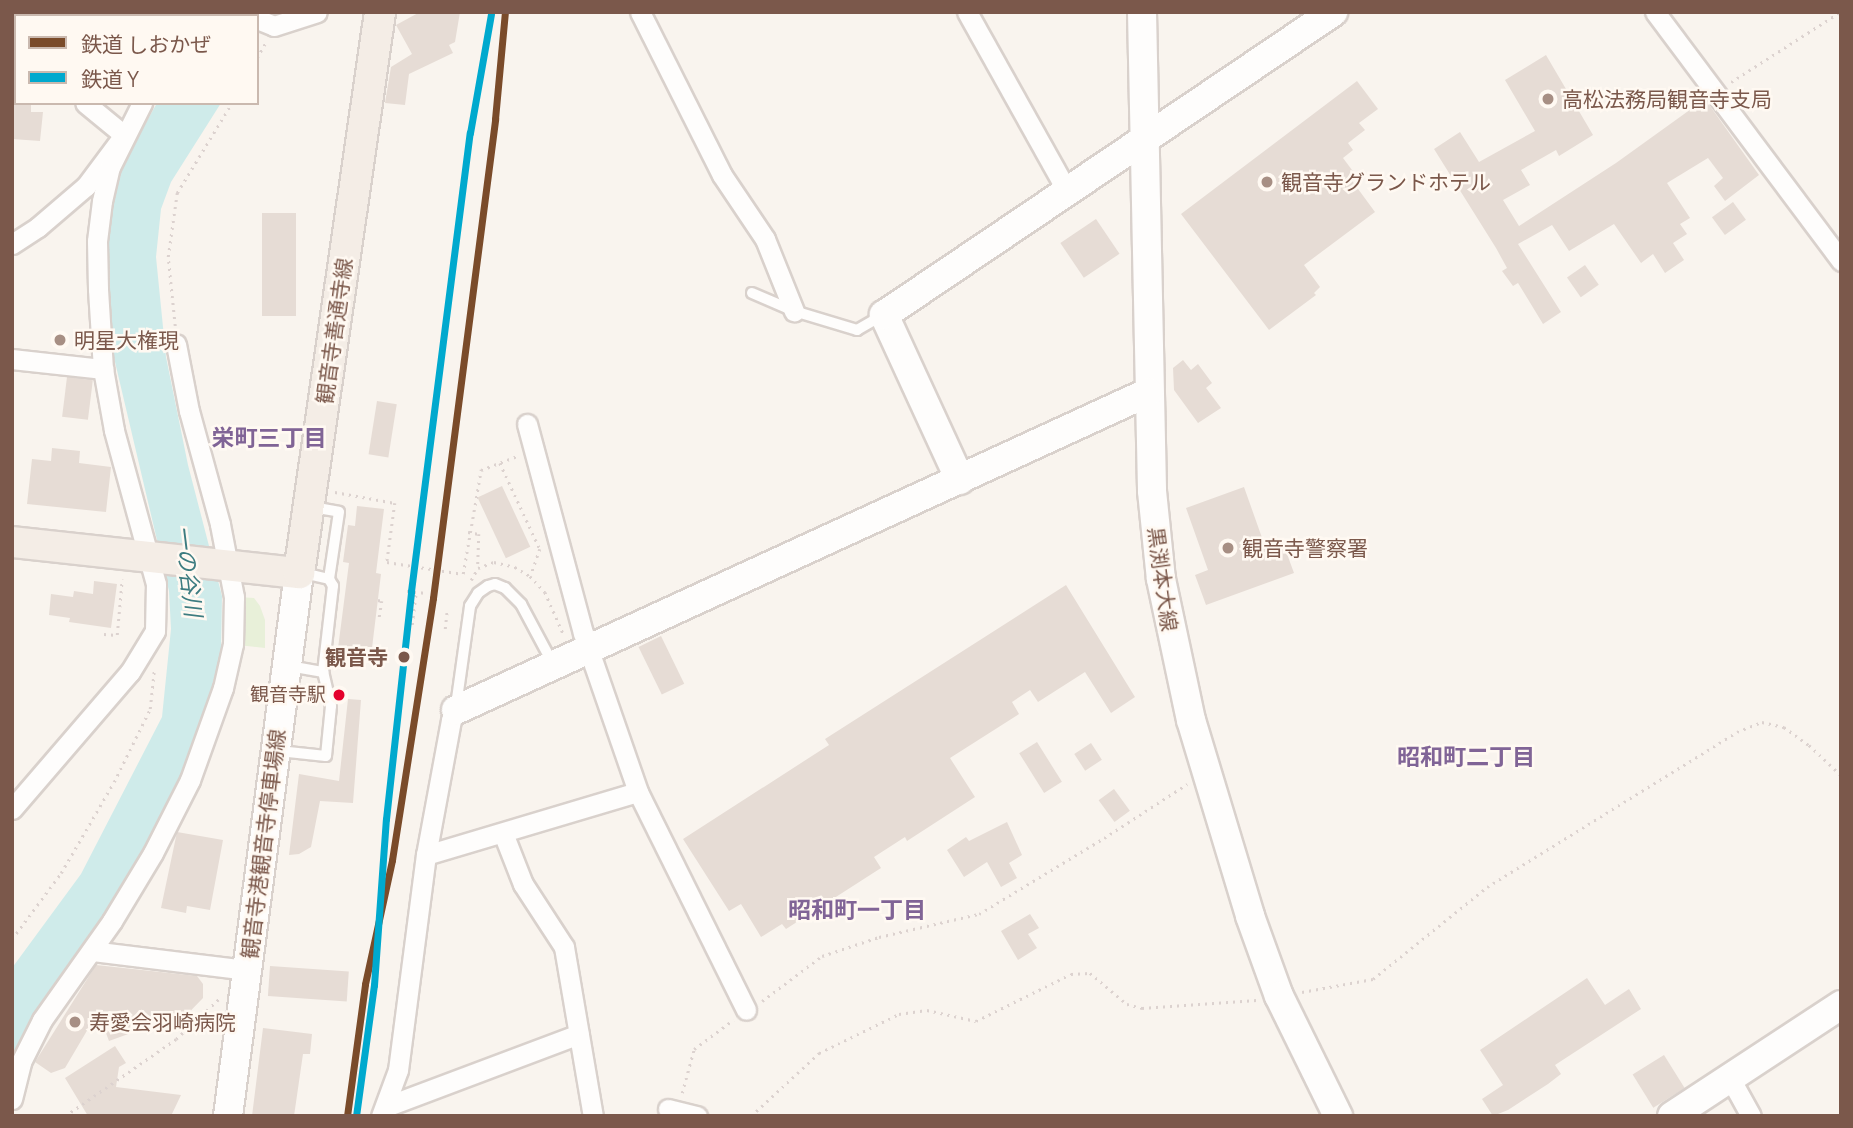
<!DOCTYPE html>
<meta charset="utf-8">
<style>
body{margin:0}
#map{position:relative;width:1853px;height:1128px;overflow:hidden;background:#f9f4ee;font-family:Manrope,"Noto Sans JP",sans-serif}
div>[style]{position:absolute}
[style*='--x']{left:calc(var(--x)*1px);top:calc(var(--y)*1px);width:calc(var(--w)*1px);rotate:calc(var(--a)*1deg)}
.green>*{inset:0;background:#e8f0d9}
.water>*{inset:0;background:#cfebea}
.building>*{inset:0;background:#e6dcd5;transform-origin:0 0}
.path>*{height:2.5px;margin-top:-1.25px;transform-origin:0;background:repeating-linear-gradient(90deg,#dcd2cf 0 2px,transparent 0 7px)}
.roads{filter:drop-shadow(2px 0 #d9d1cc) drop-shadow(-2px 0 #d9d1cc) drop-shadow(0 2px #d9d1cc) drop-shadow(0 -2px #d9d1cc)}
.lane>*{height:10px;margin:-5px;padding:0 5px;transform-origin:5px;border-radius:5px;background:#fefdfc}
.street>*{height:19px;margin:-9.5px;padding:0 9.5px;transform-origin:9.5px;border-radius:9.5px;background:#fefdfc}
.secondary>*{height:28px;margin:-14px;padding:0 14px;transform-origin:14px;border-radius:14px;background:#fefdfc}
.primary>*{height:30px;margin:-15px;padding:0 15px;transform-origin:15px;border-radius:15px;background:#f4ede6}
.rail-1>*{height:7px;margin:-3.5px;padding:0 3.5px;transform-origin:3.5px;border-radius:3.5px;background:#7a4b2a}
.rail-2>*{height:7px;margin:-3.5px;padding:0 3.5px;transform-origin:3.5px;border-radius:3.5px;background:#00a9ce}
.dots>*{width:19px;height:19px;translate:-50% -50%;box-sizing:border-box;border:4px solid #fff9f2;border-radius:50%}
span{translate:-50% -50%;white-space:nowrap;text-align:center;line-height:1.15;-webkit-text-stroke:5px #fff9f2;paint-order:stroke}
.bus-label{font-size:19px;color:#7b584b}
.right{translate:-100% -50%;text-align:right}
.poi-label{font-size:21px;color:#7b584b}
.left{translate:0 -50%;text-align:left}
.street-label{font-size:21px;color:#7b584b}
.stop-label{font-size:21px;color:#7b584b;font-weight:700}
.neighbourhood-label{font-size:23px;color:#806496;font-weight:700}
.water-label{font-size:23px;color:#3d7c80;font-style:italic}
.frame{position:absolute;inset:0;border:14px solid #7b584b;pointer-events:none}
.legend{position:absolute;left:14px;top:14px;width:245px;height:91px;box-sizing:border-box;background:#fff9f2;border:2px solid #cab9af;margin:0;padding:9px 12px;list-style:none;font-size:21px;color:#7b584b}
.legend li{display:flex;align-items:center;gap:14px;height:35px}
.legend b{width:35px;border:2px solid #cab9af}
</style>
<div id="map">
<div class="green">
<div style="clip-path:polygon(239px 597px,254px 598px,260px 606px,265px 620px,265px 648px,238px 645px)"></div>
</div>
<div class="water">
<div style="clip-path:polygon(157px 103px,221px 103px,171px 182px,161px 209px,156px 257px,166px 357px,188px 465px,222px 596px,221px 651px,201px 728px,176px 789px,113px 909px,12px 1059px,12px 968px,81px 874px,162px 717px,171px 629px,169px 591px,111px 345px,108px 222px,121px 167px)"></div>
</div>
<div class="building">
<div style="clip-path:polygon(420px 12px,460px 12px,455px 42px,449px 45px,453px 53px,409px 74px,405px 105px,385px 103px,391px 67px,412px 54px,396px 25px)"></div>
<div style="clip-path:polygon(1546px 55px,1593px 135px,1559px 156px,1556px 150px,1521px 170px,1530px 185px,1503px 200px,1519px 226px,1616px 163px,1705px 99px,1759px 175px,1725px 201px,1714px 186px,1723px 178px,1708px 158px,1667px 183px,1690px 218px,1680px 224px,1687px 234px,1673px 243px,1684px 260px,1665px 273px,1653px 254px,1641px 263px,1614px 224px,1569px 251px,1552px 225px,1518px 244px,1561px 312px,1543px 324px,1518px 283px,1513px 286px,1502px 271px,1507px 268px,1496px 248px,1434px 149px,1460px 132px,1479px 162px,1535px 131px,1505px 80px)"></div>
<div style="clip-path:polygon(1357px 81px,1378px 109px,1359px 123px,1365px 130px,1348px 143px,1353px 150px,1343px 158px,1355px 174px,1350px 178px,1375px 212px,1304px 265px,1320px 287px,1314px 293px,1316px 295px,1269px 330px,1181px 214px)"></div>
<div style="clip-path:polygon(14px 103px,31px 103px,31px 112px,43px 112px,40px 141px,12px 139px)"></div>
<div style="left:1733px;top:202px;width:22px;height:26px;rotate:54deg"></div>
<div style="left:262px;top:213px;width:34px;height:103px"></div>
<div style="left:1096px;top:219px;width:42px;height:43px;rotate:56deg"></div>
<div style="left:1585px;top:265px;width:24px;height:22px;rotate:55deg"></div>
<div style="clip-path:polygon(1183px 360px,1191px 370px,1198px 364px,1212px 383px,1206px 388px,1221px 408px,1198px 423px,1174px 390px,1173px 368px)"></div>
<div style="left:67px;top:377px;width:26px;height:40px;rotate:7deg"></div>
<div style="left:377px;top:401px;width:20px;height:54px;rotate:9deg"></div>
<div style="clip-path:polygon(52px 448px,80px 451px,79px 463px,111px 467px,106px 512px,27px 504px,32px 459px,51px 461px)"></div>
<div style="left:502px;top:486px;width:67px;height:27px;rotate:65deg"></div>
<div style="clip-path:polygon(1244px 487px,1266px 549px,1283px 543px,1294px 573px,1206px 605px,1195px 575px,1208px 570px,1186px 508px)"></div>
<div style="clip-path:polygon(357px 506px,384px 509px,376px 573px,381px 574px,372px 648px,368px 649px,367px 660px,337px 656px,349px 563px,343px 562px,348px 525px,355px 526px)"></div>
<div style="clip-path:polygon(94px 581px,117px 584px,111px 628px,69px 622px,70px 618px,49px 615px,51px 594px,73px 597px,74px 591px,93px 594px)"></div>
<div style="clip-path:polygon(1066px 585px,1135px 697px,1111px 713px,1085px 672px,1038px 702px,1030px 690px,1012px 702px,1019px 714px,950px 758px,975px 797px,907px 841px,905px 837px,874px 857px,881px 868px,786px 929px,782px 924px,761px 937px,741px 904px,729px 911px,683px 839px,829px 745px,825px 739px)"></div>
<div style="left:661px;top:636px;width:53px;height:25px;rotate:64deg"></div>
<div style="clip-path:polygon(348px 699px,361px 700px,353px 803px,320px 801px,311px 847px,299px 854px,289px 855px,299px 774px,339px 781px)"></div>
<div style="left:1037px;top:742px;width:47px;height:21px;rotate:58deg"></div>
<div style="left:1091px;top:743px;width:20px;height:20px;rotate:57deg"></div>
<div style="left:1114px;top:789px;width:27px;height:19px;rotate:54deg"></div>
<div style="clip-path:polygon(1007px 822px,1022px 855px,1009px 863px,1017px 878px,1001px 887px,987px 862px,964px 877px,947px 850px,966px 837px,969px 841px)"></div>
<div style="clip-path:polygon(177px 832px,223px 840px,210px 910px,187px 906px,186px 913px,161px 908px)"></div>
<div style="clip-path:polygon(1030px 914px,1039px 928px,1028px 934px,1037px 948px,1018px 960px,1001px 931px)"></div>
<div style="clip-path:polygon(96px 965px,197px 976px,203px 984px,203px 998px,170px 1032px,154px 1017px,142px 1029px,109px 1041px,98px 1012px,65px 1068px,51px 1073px,35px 1062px)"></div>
<div style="left:270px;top:966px;width:79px;height:30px;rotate:4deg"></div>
<div style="clip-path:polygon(1587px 978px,1605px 1005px,1629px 989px,1641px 1009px,1555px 1065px,1561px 1074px,1548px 1084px,1508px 1110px,1493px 1116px,1482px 1099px,1503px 1085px,1480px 1050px)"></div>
<div style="clip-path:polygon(263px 1028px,312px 1034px,310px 1054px,303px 1054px,294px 1116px,252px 1116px)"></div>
<div style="clip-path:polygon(115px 1046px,126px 1063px,119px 1067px,116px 1087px,181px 1095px,171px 1116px,88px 1116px,65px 1078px)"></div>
<div style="left:1664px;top:1055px;width:39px;height:37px;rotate:58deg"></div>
</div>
<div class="path">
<div style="--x:257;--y:58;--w:18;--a:-61"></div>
<div style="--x:1731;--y:82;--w:130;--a:-32.7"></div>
<div style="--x:175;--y:326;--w:69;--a:-95.8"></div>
<div style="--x:168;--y:257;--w:65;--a:-82"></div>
<div style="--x:177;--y:193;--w:105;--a:-58.6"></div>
<div style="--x:500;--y:463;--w:95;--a:65.1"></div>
<div style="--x:540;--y:549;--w:28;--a:109"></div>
<div style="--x:335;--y:492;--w:61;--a:10.4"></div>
<div style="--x:395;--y:503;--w:60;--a:97.7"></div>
<div style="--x:387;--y:562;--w:77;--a:9"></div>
<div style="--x:463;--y:574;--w:106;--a:-80.2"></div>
<div style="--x:481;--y:470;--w:40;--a:-21"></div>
<div style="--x:468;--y:532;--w:11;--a:10"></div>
<div style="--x:479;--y:534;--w:34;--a:92"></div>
<div style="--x:471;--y:580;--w:14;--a:-60"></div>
<div style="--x:478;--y:568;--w:17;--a:-21"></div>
<div style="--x:494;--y:562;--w:22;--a:13"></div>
<div style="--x:515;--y:567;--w:17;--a:31"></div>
<div style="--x:530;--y:576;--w:22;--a:47"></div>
<div style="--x:545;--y:592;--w:45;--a:66.3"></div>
<div style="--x:407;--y:591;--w:20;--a:6"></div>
<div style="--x:378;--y:600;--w:4;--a:14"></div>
<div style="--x:382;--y:601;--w:19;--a:99"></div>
<div style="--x:412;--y:625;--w:33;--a:-83"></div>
<div style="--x:445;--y:629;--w:18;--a:-84"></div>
<div style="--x:104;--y:634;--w:13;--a:4"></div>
<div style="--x:117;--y:635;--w:56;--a:-84.9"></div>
<div style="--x:12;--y:939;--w:82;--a:-53.4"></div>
<div style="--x:61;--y:873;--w:105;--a:-59.8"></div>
<div style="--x:114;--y:782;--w:81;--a:-63.7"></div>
<div style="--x:150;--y:709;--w:39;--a:-84"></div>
<div style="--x:1302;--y:992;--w:72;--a:-10.4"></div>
<div style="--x:1373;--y:979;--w:146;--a:-38.9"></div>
<div style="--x:1487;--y:887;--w:294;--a:-31.8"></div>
<div style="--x:1737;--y:732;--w:27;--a:-22"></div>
<div style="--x:1762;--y:722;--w:23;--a:13"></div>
<div style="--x:1784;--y:727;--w:31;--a:36"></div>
<div style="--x:1809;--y:745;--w:44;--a:43.2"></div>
<div style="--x:762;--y:1001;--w:75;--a:-36.9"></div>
<div style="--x:822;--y:956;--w:60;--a:-18.4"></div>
<div style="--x:879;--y:937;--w:103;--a:-13"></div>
<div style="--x:979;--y:914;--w:146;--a:-31.3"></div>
<div style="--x:1104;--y:838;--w:99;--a:-33"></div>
<div style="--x:682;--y:1093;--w:46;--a:-74.7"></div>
<div style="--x:694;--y:1049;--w:49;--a:-36.6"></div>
<div style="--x:65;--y:1116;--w:135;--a:-34.7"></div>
<div style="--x:176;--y:1039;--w:62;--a:-43"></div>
<div style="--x:751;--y:1116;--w:93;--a:-42.8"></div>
<div style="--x:819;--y:1053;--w:89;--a:-26"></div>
<div style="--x:899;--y:1014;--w:28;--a:-8"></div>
<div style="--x:927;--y:1010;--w:50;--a:12.7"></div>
<div style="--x:976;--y:1021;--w:106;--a:-26.3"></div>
<div style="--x:1071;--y:974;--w:19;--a:-3"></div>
<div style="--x:1090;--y:973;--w:48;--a:40"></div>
<div style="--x:1127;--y:1004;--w:16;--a:15"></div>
<div style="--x:1142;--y:1008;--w:115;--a:-4"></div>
</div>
<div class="roads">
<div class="lane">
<div style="--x:752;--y:293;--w:46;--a:23.2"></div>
<div style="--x:794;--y:311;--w:66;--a:16.8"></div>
<div style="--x:857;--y:330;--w:30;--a:-30"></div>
<div style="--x:312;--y:507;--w:27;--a:10"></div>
<div style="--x:339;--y:512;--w:68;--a:98.5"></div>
<div style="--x:289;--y:666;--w:35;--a:10"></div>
<div style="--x:456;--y:706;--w:101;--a:-82"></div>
<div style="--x:470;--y:606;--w:15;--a:-58"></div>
<div style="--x:478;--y:593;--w:12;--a:-35"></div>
<div style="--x:488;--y:586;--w:7;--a:-16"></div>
<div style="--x:495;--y:584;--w:11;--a:22"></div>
<div style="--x:505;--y:588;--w:23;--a:45"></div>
<div style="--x:521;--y:604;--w:68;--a:61.9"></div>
<div style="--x:279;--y:751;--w:47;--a:6.1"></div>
<div style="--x:326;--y:756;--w:50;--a:-84.3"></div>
<div style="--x:331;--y:706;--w:35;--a:-103"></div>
<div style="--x:323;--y:672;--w:87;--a:-83.4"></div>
<div style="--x:333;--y:586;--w:8;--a:-120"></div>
<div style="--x:329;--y:579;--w:27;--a:-167"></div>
</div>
<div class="street">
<div style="--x:640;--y:12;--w:182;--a:63.3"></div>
<div style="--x:722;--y:175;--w:77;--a:56.1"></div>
<div style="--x:765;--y:239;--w:78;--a:68.1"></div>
<div style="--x:967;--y:12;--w:203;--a:60.8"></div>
<div style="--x:1655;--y:12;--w:311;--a:53.2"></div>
<div style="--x:195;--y:16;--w:4;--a:-63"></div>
<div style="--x:257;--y:19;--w:18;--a:22"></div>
<div style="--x:274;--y:26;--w:45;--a:-18"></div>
<div style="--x:12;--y:70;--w:4;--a:14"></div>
<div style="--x:12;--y:244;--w:31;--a:-33"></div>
<div style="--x:38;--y:227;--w:63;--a:-40.5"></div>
<div style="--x:86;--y:186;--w:64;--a:-53.3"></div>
<div style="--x:124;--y:135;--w:50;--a:-140.6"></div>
<div style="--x:12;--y:359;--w:92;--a:6.3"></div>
<div style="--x:527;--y:424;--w:216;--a:75"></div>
<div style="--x:583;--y:633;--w:168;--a:70.9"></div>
<div style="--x:638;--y:792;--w:243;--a:63.6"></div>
<div style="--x:12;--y:809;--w:181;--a:-49.3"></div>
<div style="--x:130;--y:672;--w:48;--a:-58.6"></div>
<div style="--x:155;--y:631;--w:47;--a:-88.8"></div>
<div style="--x:156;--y:584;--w:160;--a:-105.3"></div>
<div style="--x:114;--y:430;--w:62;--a:-100.2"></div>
<div style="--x:103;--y:369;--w:80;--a:-93.6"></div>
<div style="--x:98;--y:289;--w:48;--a:-91.2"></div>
<div style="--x:97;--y:241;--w:40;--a:-82.9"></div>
<div style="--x:102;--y:201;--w:35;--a:-77"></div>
<div style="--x:110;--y:167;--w:72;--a:-63.4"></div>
<div style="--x:503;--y:833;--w:55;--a:68.6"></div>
<div style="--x:523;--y:884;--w:75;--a:56.9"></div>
<div style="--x:564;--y:947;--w:171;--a:80.3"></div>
<div style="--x:426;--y:855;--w:221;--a:-16.6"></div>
<div style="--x:92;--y:951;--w:156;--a:7"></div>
<div style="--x:1730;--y:1078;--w:43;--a:61.1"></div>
<div style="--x:12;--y:1099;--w:38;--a:-76"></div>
<div style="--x:21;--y:1062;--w:47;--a:-63.4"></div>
<div style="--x:42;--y:1020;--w:121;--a:-54.7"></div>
<div style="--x:112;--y:921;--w:79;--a:-58.9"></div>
<div style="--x:153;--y:853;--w:82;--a:-63.1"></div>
<div style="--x:190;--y:780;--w:98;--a:-70.3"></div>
<div style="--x:223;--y:688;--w:45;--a:-77.2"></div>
<div style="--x:233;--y:644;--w:47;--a:-88.8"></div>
<div style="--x:234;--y:597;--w:74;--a:-100.9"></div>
<div style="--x:220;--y:524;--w:117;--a:-105.3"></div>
<div style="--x:189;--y:411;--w:68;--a:-101"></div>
<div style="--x:385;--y:1107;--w:207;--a:-20.6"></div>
<div style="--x:668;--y:1109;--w:30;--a:14"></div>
<div style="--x:381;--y:1116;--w:49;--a:-69.7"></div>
<div style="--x:398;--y:1070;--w:217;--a:-82.6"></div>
<div style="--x:426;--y:855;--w:137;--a:-79.5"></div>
<div style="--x:451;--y:720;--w:11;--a:-63"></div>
</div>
<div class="secondary">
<div style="--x:1142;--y:12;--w:479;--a:88.8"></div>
<div style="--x:1152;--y:491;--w:88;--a:84.2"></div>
<div style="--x:1161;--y:579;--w:144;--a:78"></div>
<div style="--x:1191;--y:720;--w:205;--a:73.2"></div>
<div style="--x:1250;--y:916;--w:85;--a:70.1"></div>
<div style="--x:1279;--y:996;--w:134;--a:63.8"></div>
<div style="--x:960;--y:480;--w:182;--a:-114.7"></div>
<div style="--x:884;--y:315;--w:542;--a:-34.01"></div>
<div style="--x:456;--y:710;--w:762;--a:-24.65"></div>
<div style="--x:228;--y:1116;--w:548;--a:-82.55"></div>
<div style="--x:1672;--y:1116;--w:202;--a:-33.3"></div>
</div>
<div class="primary">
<div style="--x:12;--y:542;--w:289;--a:6.2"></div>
<div style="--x:299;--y:573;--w:567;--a:-81.78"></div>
</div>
</div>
<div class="rail-1">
<div style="--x:347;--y:1116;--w:133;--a:-82.2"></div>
<div style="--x:365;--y:984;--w:127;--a:-77.7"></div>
<div style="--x:392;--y:860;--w:265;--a:-81.1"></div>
<div style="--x:433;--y:598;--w:483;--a:-82.6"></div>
<div style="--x:495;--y:119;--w:107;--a:-84.7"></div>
</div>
<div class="rail-2">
<div style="--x:356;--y:1116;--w:132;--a:-82.2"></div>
<div style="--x:374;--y:985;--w:166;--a:-85.9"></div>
<div style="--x:386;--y:819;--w:229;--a:-83.7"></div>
<div style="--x:411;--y:591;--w:462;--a:-82.7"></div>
<div style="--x:470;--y:133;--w:121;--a:-80"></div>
</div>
<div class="dots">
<div style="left:1548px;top:99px;background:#a78f84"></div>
<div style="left:1267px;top:182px;background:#a78f84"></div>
<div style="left:60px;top:340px;background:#a78f84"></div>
<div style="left:1228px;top:548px;background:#a78f84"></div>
<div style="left:404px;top:657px;background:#7b584b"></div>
<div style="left:339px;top:695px;background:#e4002b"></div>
<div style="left:75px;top:1022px;background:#a78f84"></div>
</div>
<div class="bus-label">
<span class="right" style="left:326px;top:695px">観音寺駅</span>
</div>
<div class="poi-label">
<span class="left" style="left:1562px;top:99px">高松法務局観音寺支局</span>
<span class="left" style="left:1281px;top:182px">観音寺グランドホテル</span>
<span class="left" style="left:74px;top:340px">明星大権現</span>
<span class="left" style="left:1242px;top:548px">観音寺警察署</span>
<span class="left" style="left:89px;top:1022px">寿愛会羽崎病院</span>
</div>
<div class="street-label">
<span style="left:334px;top:331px;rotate:-82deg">観音寺善通寺線</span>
<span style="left:1163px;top:579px;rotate:82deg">黒渕本大線</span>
<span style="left:263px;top:844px;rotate:-83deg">観音寺港観音寺停車場線</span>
</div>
<div class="stop-label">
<span class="right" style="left:388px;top:657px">観音寺</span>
</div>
<div class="neighbourhood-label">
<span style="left:269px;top:437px">栄町三丁目</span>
<span style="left:1466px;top:756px">昭和町二丁目</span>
<span style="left:857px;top:909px">昭和町一丁目</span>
</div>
<div class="water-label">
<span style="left:189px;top:571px;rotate:83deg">一の谷川</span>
</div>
<div class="frame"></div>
<ul class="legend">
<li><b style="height:9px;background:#7a4b2a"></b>鉄道 しおかぜ</li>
<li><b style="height:9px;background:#00a9ce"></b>鉄道 Y</li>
</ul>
</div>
